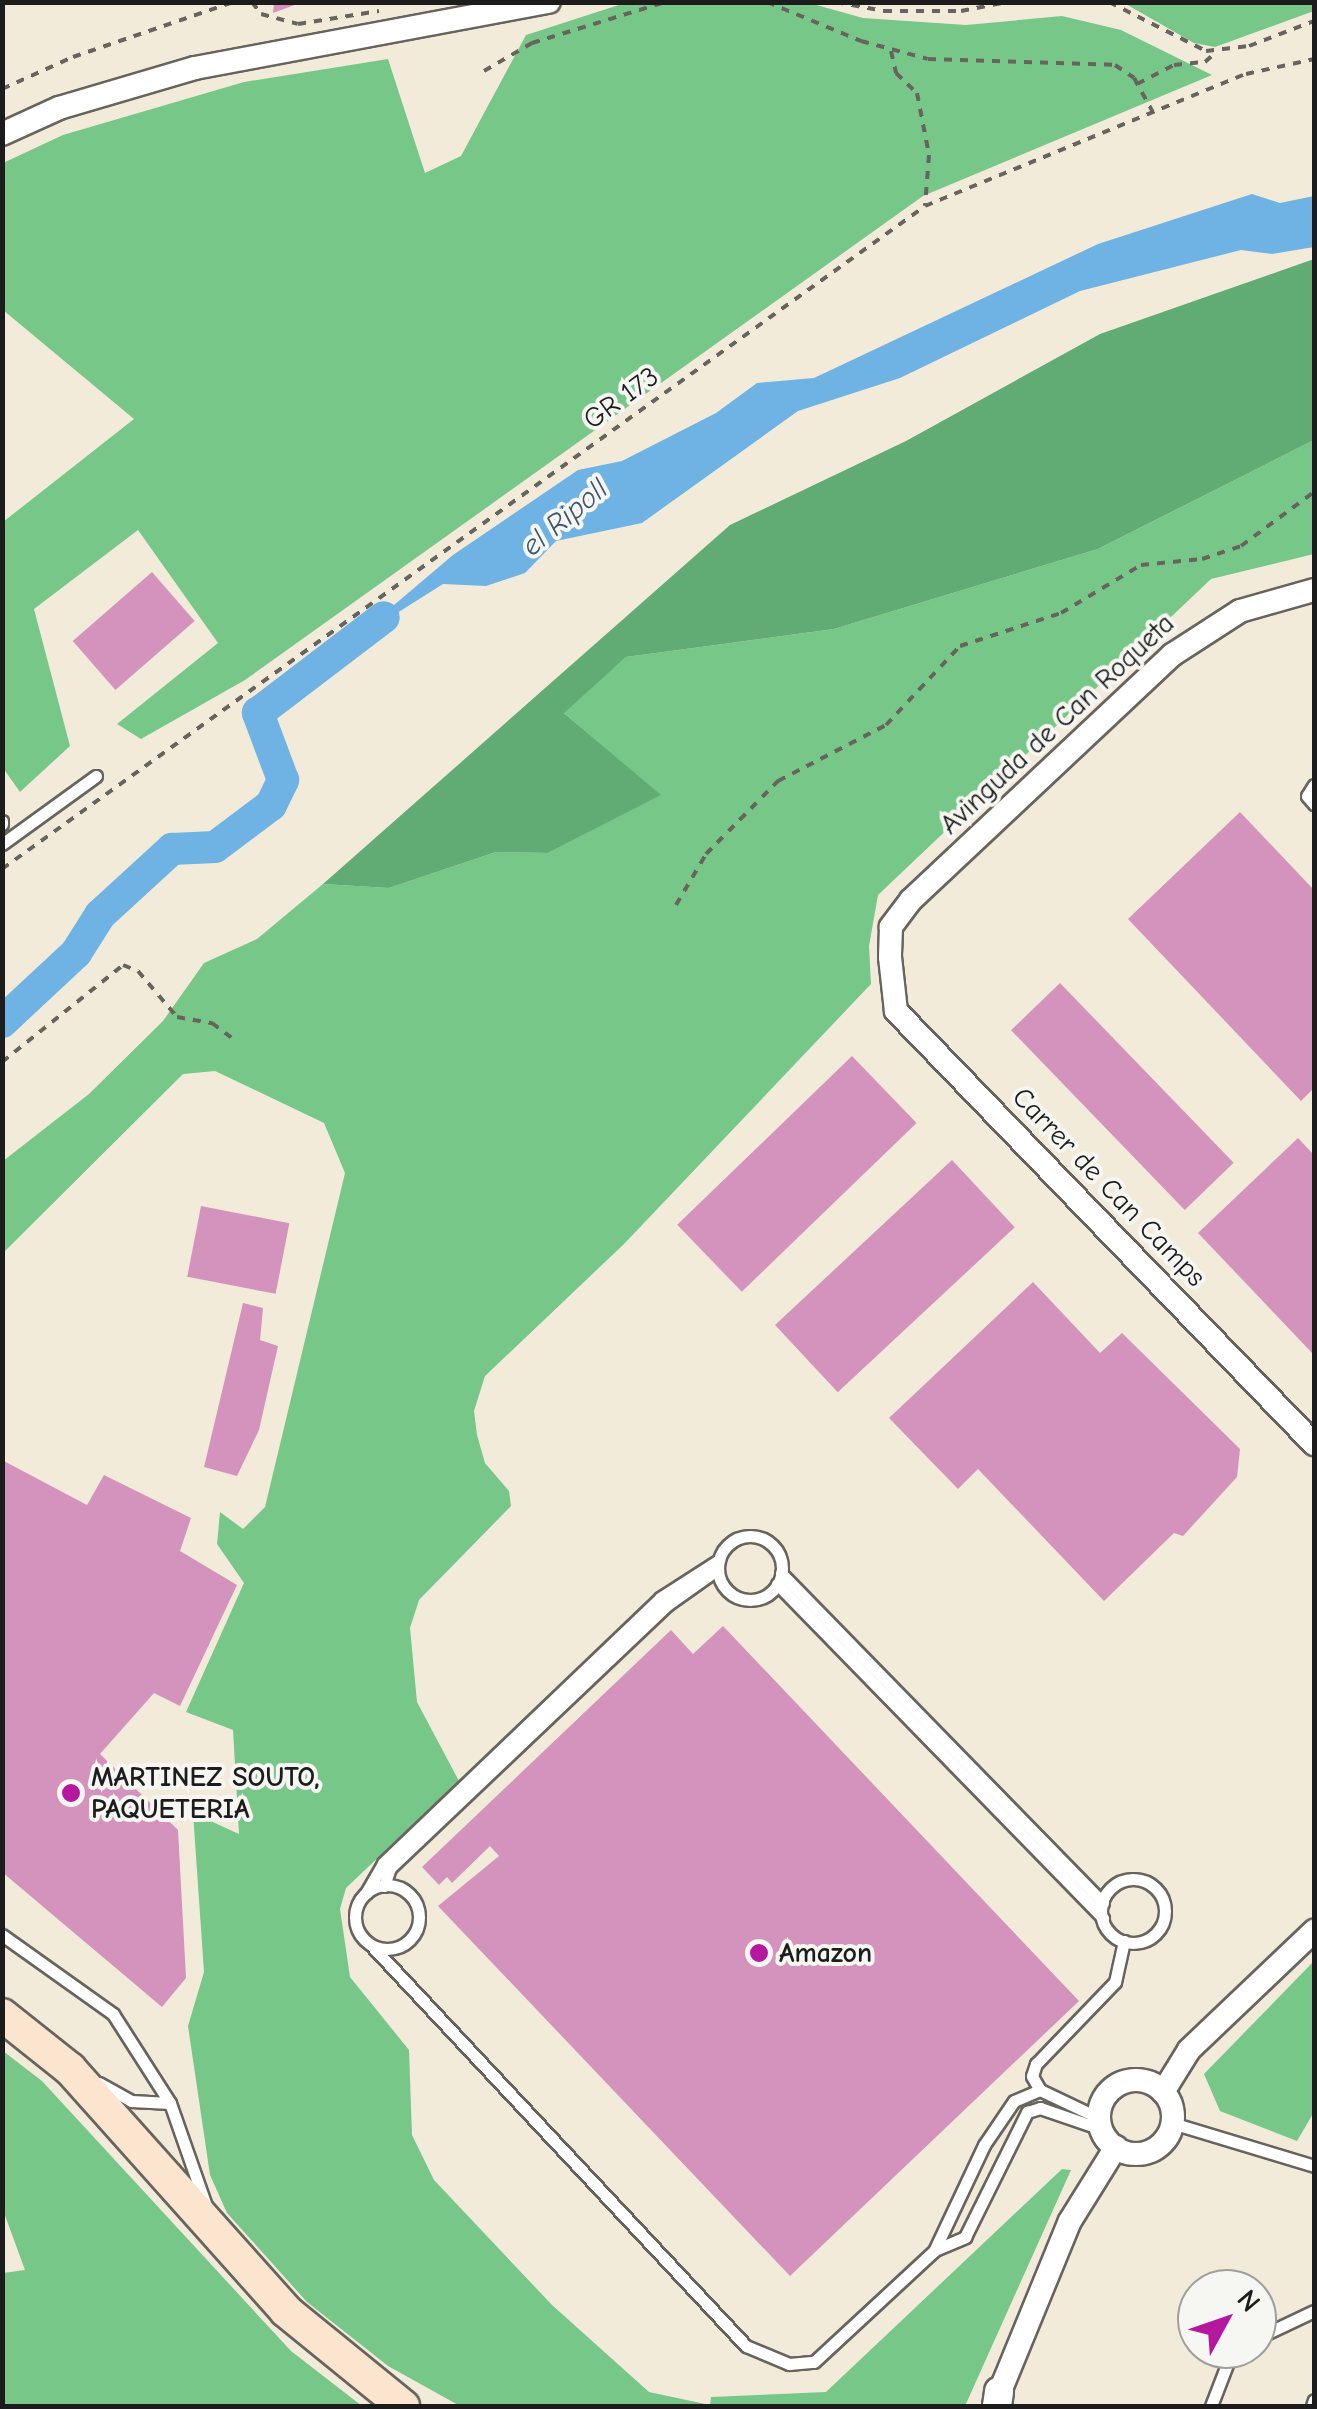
<!DOCTYPE html>
<style>
body{margin:0}
#map{position:relative;width:1317px;height:2409px;overflow:hidden;background:#f2ebda;font-family:"Comic Neue",sans-serif}
div>[style]{position:absolute}
[style*='--x']{left:calc(var(--x)*1px);top:calc(var(--y)*1px);width:calc(var(--w)*1px);rotate:calc(var(--a)*1deg)}
.green>*{inset:0;background:#77c789}
.forest>*{inset:0;background:#61ac75}
.water>*{inset:0;background:#6eb3e4}
.river>*{height:32px;margin:-16px;padding:0 16px;transform-origin:16px;border-radius:16px;background:#6eb3e4}
.building>*{inset:0;background:#d493bc;transform-origin:0 0}
.path>*{height:4px;margin-top:-2px;transform-origin:0;background:repeating-linear-gradient(90deg,#67645e 0 8px,transparent 0 16px)}
.roads{filter:drop-shadow(2px 0 #67645e) drop-shadow(-2px 0 #67645e) drop-shadow(0 2px #67645e) drop-shadow(0 -2px #67645e)}
.service>*{height:11px;margin:-5.5px;padding:0 5.5px;transform-origin:5.5px;border-radius:5.5px;background:#fff}
.service>.ring{margin:-5.5px;padding:0;box-sizing:content-box;background:none;border:11px solid #fff;border-radius:50%}
.minor>*{height:22px;margin:-11px;padding:0 11px;transform-origin:11px;border-radius:11px;background:#fff}
.minor>.ring{margin:-11px;padding:0;box-sizing:content-box;background:none;border:22px solid #fff;border-radius:50%}
.tertiary>*{height:28px;margin:-14px;padding:0 14px;transform-origin:14px;border-radius:14px;background:#fff}
.secondary>*{height:32px;margin:-16px;padding:0 16px;transform-origin:16px;border-radius:16px;background:#fbe5cf}
.dots>*{width:28px;height:28px;translate:-50% -50%;box-sizing:border-box;border:5px solid #f6f6f2;border-radius:50%}
span{translate:-50% -50%;white-space:nowrap;text-align:center;line-height:1.15;-webkit-text-stroke:8px #f6f6f2;paint-order:stroke}
.street-label{font-size:28px;color:#1c1c1c}
.poi-label{font-size:28px;color:#1c1c1c;font-weight:700}
.left{translate:0 -50%;text-align:left}
.water-label{font-size:30px;color:#3d586c;font-style:italic}
.frame{position:absolute;inset:0;border:5px solid #1c1c1c;pointer-events:none}
.north{position:absolute;left:1177px;top:2269px;width:100px;height:100px;box-sizing:border-box;background:#f6f6f2;border:2px solid #9f9f9c;border-radius:50%;rotate:50deg;font-size:28px;font-weight:700;line-height:40px;text-align:center;color:#1c1c1c}
.north::after{content:'';display:block;margin:auto;width:35px;height:45px;background:#b5179e;clip-path:polygon(50% 0,100% 100%,50% 72%,0 100%)}
</style>
<div id="map">
<div class="green">
<div style="clip-path:polygon(1314px 2px,1314px 11px,1215px 47px,1194px 43px,1124px 3px)"></div>
<div style="clip-path:polygon(625px 3px,813px 4px,863px 18px,966px 25px,1062px 16px,1121px 30px,1212px 75px,923px 196px,245px 680px,141px 739px,117px 724px,218px 643px,138px 530px,34px 609px,70px 746px,20px 792px,3px 768px,3px 522px,134px 419px,3px 310px,3px 163px,63px 135px,244px 82px,388px 59px,425px 173px,461px 156px,526px 35px)"></div>
<div style="clip-path:polygon(1314px 440px,1314px 554px,1211px 579px,878px 895px,869px 946px,871px 984px,624px 1244px,485px 1376px,474px 1411px,477px 1435px,485px 1463px,509px 1491px,511px 1506px,419px 1600px,410px 1628px,417px 1702px,459px 1781px,346px 1888px,340px 1909px,350px 1977px,409px 2050px,412px 2135px,434px 2180px,552px 2305px,649px 2392px,710px 2405px,711px 2397px,826px 2392px,1062px 2169px,1071px 2170px,965px 2406px,460px 2406px,388px 2366px,307px 2302px,227px 2213px,210px 2175px,188px 2026px,204px 1972px,193px 1813px,239px 1834px,233px 1730px,186px 1712px,244px 1583px,217px 1544px,220px 1512px,243px 1529px,265px 1507px,345px 1173px,324px 1123px,215px 1071px,183px 1074px,3px 1253px,3px 1161px,89px 1094px,163px 1021px,204px 963px,257px 939px,323px 884px,389px 888px,496px 852px,548px 853px,660px 795px,563px 712px,626px 657px,834px 629px,1098px 549px)"></div>
<div style="clip-path:polygon(1314px 1961px,1314px 2112px,1297px 2141px,1220px 2111px,1204px 2074px)"></div>
<div style="clip-path:polygon(3px 2051px,42px 2081px,291px 2351px,362px 2406px,3px 2406px,3px 2273px,25px 2270px,3px 2210px)"></div>
</div>
<div class="forest">
<div style="clip-path:polygon(1314px 259px,1314px 440px,1098px 549px,834px 629px,626px 657px,564px 713px,661px 795px,548px 853px,496px 852px,389px 888px,323px 884px,730px 525px,906px 441px,1100px 334px)"></div>
</div>
<div class="water">
<div style="clip-path:polygon(1252px 194px,1280px 203px,1314px 196px,1314px 247px,1272px 254px,1241px 250px,1080px 291px,900px 378px,798px 411px,642px 523px,556px 541px,525px 573px,486px 586px,443px 584px,348px 644px,453px 555px,578px 470px,622px 461px,716px 413px,757px 383px,814px 378px,1098px 244px)"></div>
</div>
<div class="river">
<div style="--x:2;--y:1022;--w:101;--a:-43"></div>
<div style="--x:76;--y:953;--w:45;--a:-57.7"></div>
<div style="--x:100;--y:915;--w:98;--a:-42.5"></div>
<div style="--x:172;--y:849;--w:43;--a:-2.7"></div>
<div style="--x:215;--y:847;--w:70;--a:-36.9"></div>
<div style="--x:271;--y:805;--w:28;--a:-64"></div>
<div style="--x:283;--y:780;--w:72;--a:-110.5"></div>
<div style="--x:258;--y:713;--w:158;--a:-37.3"></div>
</div>
<div class="building">
<div style="clip-path:polygon(274px 2px,300px 2px,300px 3px,273px 13px)"></div>
<div style="left:152px;top:572px;width:65px;height:105px;rotate:49deg"></div>
<div style="clip-path:polygon(1240px 812px,1314px 890px,1314px 1088px,1301px 1101px,1128px 919px)"></div>
<div style="left:1060px;top:983px;width:250px;height:68px;rotate:46deg"></div>
<div style="left:852px;top:1056px;width:93px;height:243px;rotate:46deg"></div>
<div style="clip-path:polygon(1298px 1138px,1314px 1155px,1314px 1355px,1198px 1233px)"></div>
<div style="left:952px;top:1160px;width:92px;height:242px;rotate:47deg"></div>
<div style="left:201px;top:1206px;width:90px;height:72px;rotate:11deg"></div>
<div style="clip-path:polygon(1033px 1282px,1100px 1353px,1122px 1333px,1240px 1449px,1237px 1477px,1183px 1536px,1174px 1533px,1104px 1601px,978px 1469px,958px 1489px,889px 1418px)"></div>
<div style="clip-path:polygon(243px 1303px,263px 1308px,260px 1340px,278px 1346px,259px 1430px,237px 1476px,204px 1467px)"></div>
<div style="clip-path:polygon(2px 1460px,87px 1505px,104px 1475px,191px 1518px,180px 1551px,237px 1585px,180px 1706px,154px 1693px,100px 1754px,178px 1830px,186px 1978px,162px 2007px,2px 1872px)"></div>
<div style="clip-path:polygon(723px 1626px,1079px 2001px,790px 2276px,438px 1906px,499px 1856px,490px 1846px,452px 1883px,447px 1877px,439px 1885px,422px 1867px,671px 1630px,693px 1654px)"></div>
</div>
<div class="path">
<div style="--x:252;--y:2;--w:15;--a:53"></div>
<div style="--x:261;--y:14;--w:38;--a:15"></div>
<div style="--x:298;--y:24;--w:82;--a:-9.1"></div>
<div style="--x:767;--y:2;--w:102;--a:22.5"></div>
<div style="--x:861;--y:41;--w:69;--a:15"></div>
<div style="--x:928;--y:59;--w:187;--a:1.8"></div>
<div style="--x:1115;--y:65;--w:23;--a:34"></div>
<div style="--x:1134;--y:78;--w:39;--a:61"></div>
<div style="--x:836;--y:2;--w:49;--a:10.6"></div>
<div style="--x:884;--y:11;--w:77;--a:0"></div>
<div style="--x:961;--y:11;--w:47;--a:-11.1"></div>
<div style="--x:1109;--y:2;--w:109;--a:26.8"></div>
<div style="--x:1206;--y:51;--w:43;--a:-6.6"></div>
<div style="--x:1249;--y:46;--w:70;--a:-21"></div>
<div style="--x:891;--y:51;--w:23;--a:77"></div>
<div style="--x:896;--y:73;--w:29;--a:44"></div>
<div style="--x:917;--y:93;--w:63;--a:79"></div>
<div style="--x:929;--y:155;--w:51;--a:94.5"></div>
<div style="--x:484;--y:71;--w:56;--a:-30.3"></div>
<div style="--x:532;--y:43;--w:139;--a:-17.1"></div>
<div style="--x:1137;--y:84;--w:42;--a:-27.2"></div>
<div style="--x:1174;--y:65;--w:31;--a:-6"></div>
<div style="--x:1205;--y:62;--w:15;--a:-42"></div>
<div style="--x:2;--y:89;--w:78;--a:-24.3"></div>
<div style="--x:73;--y:57;--w:170;--a:-18.9"></div>
<div style="--x:2;--y:869;--w:1136;--a:-35.69"></div>
<div style="--x:925;--y:206;--w:347;--a:-22.4"></div>
<div style="--x:1246;--y:74;--w:70;--a:-12.4"></div>
<div style="--x:676;--y:905;--w:59;--a:-59.5"></div>
<div style="--x:706;--y:854;--w:103;--a:-45.4"></div>
<div style="--x:778;--y:781;--w:122;--a:-27.4"></div>
<div style="--x:886;--y:725;--w:108;--a:-46.9"></div>
<div style="--x:960;--y:646;--w:106;--a:-18.1"></div>
<div style="--x:1061;--y:613;--w:93;--a:-31"></div>
<div style="--x:1141;--y:565;--w:61;--a:-5.6"></div>
<div style="--x:1202;--y:559;--w:41;--a:-18.4"></div>
<div style="--x:1241;--y:546;--w:91;--a:-36.5"></div>
<div style="--x:2;--y:1062;--w:155;--a:-38.7"></div>
<div style="--x:123;--y:965;--w:16;--a:22"></div>
<div style="--x:138;--y:971;--w:60;--a:49.7"></div>
<div style="--x:177;--y:1017;--w:36;--a:10"></div>
<div style="--x:212;--y:1023;--w:31;--a:37"></div>
</div>
<div class="roads">
<div class="service">
<div style="--x:1314;--y:785;--w:13;--a:122"></div>
<div style="--x:1307;--y:796;--w:11;--a:49"></div>
<div style="--x:2;--y:821;--w:3;--a:90"></div>
<div style="--x:2;--y:844;--w:116;--a:-35.9"></div>
<div class="ring" style="left:718px;top:1536px;width:53px;height:53px"></div>
<div style="--x:781;--y:1573;--w:461;--a:45.7"></div>
<div style="--x:777;--y:1584;--w:467;--a:45.7"></div>
<div class="ring" style="left:1101px;top:1879px;width:53px;height:53px"></div>
<div class="ring" style="left:355px;top:1885px;width:53px;height:53px"></div>
<div style="--x:384;--y:1886;--w:19;--a:-72"></div>
<div style="--x:390;--y:1868;--w:382;--a:-43.5"></div>
<div style="--x:667;--y:1605;--w:62;--a:-35.2"></div>
<div style="--x:366;--y:1893;--w:34;--a:-60"></div>
<div style="--x:383;--y:1863;--w:383;--a:-43.7"></div>
<div style="--x:660;--y:1598;--w:70;--a:-32.8"></div>
<div style="--x:2;--y:1935;--w:136;--a:35.4"></div>
<div style="--x:113;--y:2014;--w:106;--a:57.4"></div>
<div style="--x:170;--y:2103;--w:109;--a:70.7"></div>
<div style="--x:371;--y:1945;--w:549;--a:46.92"></div>
<div style="--x:746;--y:2346;--w:47;--a:22.7"></div>
<div style="--x:789;--y:2364;--w:25;--a:-5"></div>
<div style="--x:814;--y:2362;--w:163;--a:-42.8"></div>
<div style="--x:934;--y:2251;--w:117;--a:-64.7"></div>
<div style="--x:984;--y:2145;--w:53;--a:-55.7"></div>
<div style="--x:1014;--y:2101;--w:28;--a:-23"></div>
<div style="--x:1040;--y:2090;--w:65;--a:25.4"></div>
<div style="--x:99;--y:2083;--w:37;--a:29"></div>
<div style="--x:131;--y:2101;--w:39;--a:3"></div>
<div style="--x:1040;--y:2090;--w:16;--a:-120"></div>
<div style="--x:1032;--y:2076;--w:13;--a:-72"></div>
<div style="--x:1036;--y:2064;--w:114;--a:-46.1"></div>
<div style="--x:1115;--y:1982;--w:42;--a:-77.6"></div>
<div style="--x:1172;--y:2123;--w:148;--a:16.8"></div>
<div style="--x:935;--y:2250;--w:33;--a:-23"></div>
<div style="--x:965;--y:2237;--w:140;--a:-63.6"></div>
<div style="--x:1027;--y:2112;--w:14;--a:-17"></div>
<div style="--x:1040;--y:2108;--w:65;--a:19"></div>
<div style="--x:1257;--y:2338;--w:63;--a:-25.3"></div>
<div style="--x:1211;--y:2406;--w:61;--a:-68.9"></div>
<div style="--x:1312;--y:2406;--w:6;--a:-72"></div>
</div>
<div class="minor">
<div style="--x:2;--y:134;--w:63;--a:-24.5"></div>
<div style="--x:59;--y:108;--w:142;--a:-16.4"></div>
<div style="--x:195;--y:68;--w:360;--a:-10.6"></div>
<div style="--x:1314;--y:590;--w:77;--a:164.2"></div>
<div style="--x:1240;--y:611;--w:81;--a:147.1"></div>
<div style="--x:1172;--y:655;--w:358;--a:136.8"></div>
<div style="--x:911;--y:900;--w:34;--a:127"></div>
<div style="--x:891;--y:927;--w:30;--a:92"></div>
<div style="--x:890;--y:957;--w:54;--a:83.7"></div>
<div style="--x:896;--y:1011;--w:602;--a:46.01"></div>
<div class="ring" style="left:1099px;top:2080px;width:52px;height:52px"></div>
<div style="--x:1163;--y:2092;--w:49;--a:-58.2"></div>
<div style="--x:1189;--y:2050;--w:173;--a:-43.6"></div>
<div style="--x:994;--y:2406;--w:200;--a:-67.7"></div>
<div style="--x:1070;--y:2221;--w:87;--a:-58.1"></div>
</div>
<div class="tertiary">
<div style="--x:997;--y:2406;--w:15;--a:-82"></div>
</div>
<div class="secondary">
<div style="--x:2;--y:2015;--w:87;--a:38.5"></div>
<div style="--x:70;--y:2069;--w:324;--a:48.2"></div>
<div style="--x:286;--y:2311;--w:151;--a:39.1"></div>
</div>
</div>
<div class="dots">
<div style="left:71px;top:1793px;background:#b5179e"></div>
<div style="left:759px;top:1953px;background:#b5179e"></div>
</div>
<div class="street-label">
<span style="left:621px;top:398px;rotate:-36deg">GR 173</span>
<span style="left:1057px;top:724px;rotate:-43deg">Avinguda de Can Roqueta</span>
<span style="left:1109px;top:1187px;rotate:46deg">Carrer de Can Camps</span>
</div>
<div class="poi-label">
<span class="left" style="left:91px;top:1793px">MARTINEZ SOUTO,<br>PAQUETERIA</span>
<span class="left" style="left:779px;top:1953px">Amazon</span>
</div>
<div class="water-label">
<span style="left:565px;top:518px;rotate:-40deg">el Ripoll</span>
</div>
<div class="frame"></div>
<div class="north">N</div>
</div>
